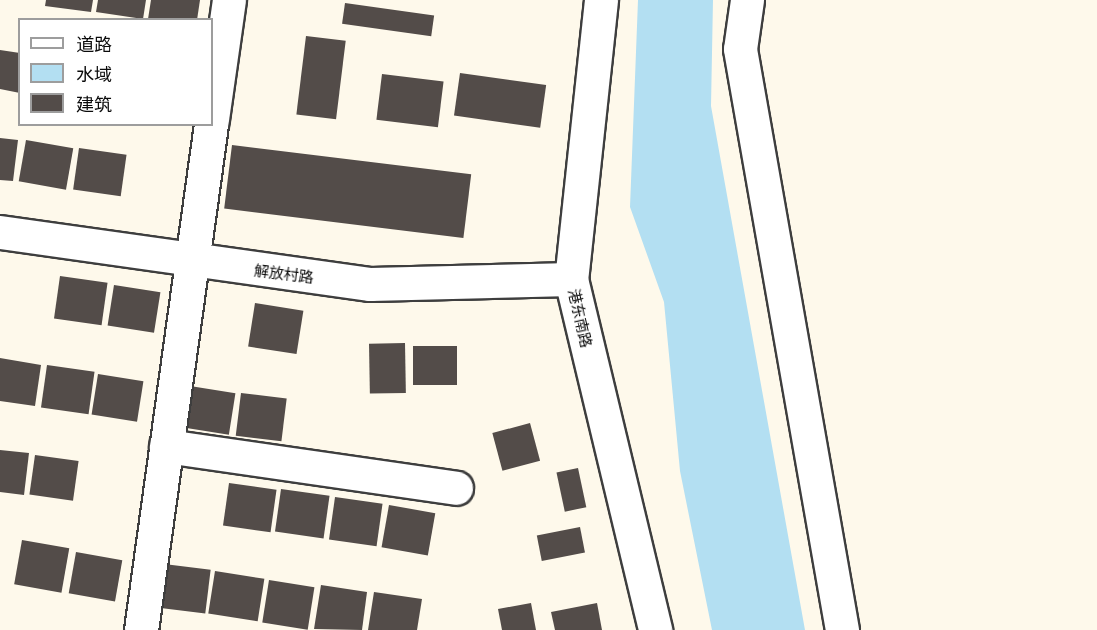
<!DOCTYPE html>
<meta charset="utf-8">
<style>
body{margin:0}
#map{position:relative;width:1097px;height:630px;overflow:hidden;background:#fef9eb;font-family:Literata,"Noto Sans SC",serif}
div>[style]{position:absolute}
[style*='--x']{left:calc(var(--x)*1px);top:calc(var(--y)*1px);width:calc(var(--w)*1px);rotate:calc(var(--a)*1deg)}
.water>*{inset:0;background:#b3dff2}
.building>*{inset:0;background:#534c49;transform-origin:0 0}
.roads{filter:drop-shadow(2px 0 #3e3e3e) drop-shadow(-2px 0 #3e3e3e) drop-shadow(0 2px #3e3e3e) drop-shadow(0 -2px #3e3e3e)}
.minor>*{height:33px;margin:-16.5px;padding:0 16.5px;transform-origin:16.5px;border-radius:16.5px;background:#fff}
span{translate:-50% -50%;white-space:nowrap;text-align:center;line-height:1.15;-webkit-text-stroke:6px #fff;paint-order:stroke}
.street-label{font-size:15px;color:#0b0b0b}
.legend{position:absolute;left:18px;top:18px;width:195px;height:108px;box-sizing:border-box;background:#fff;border:2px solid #9d9d9d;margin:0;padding:8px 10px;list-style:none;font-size:18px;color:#0b0b0b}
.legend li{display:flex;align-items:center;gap:12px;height:30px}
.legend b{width:30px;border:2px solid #9d9d9d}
</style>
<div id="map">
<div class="water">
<div style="clip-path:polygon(638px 0,713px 0,711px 106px,805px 630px,712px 630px,680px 471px,664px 302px,630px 207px)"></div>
</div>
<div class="building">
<div style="clip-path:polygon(46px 0,93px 0,91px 12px,45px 6px)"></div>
<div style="clip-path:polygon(98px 0,146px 0,143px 19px,96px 12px)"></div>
<div style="clip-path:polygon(151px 0,200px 0,197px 20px,148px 19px)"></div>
<div style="left:345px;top:3px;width:90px;height:21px;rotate:8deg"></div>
<div style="left:306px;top:36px;width:40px;height:79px;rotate:7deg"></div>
<div style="clip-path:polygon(0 50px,20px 53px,20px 93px,0 89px)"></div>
<div style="left:460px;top:73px;width:87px;height:43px;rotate:8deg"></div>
<div style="left:382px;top:74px;width:62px;height:46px;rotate:7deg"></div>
<div style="clip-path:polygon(0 138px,18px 140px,13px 181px,0 180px)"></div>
<div style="left:26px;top:140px;width:48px;height:42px;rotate:10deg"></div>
<div style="left:232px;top:145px;width:241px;height:64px;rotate:7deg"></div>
<div style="left:79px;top:148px;width:48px;height:42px;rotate:8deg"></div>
<div style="left:60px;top:276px;width:48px;height:43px;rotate:8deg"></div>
<div style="left:114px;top:285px;width:47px;height:41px;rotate:9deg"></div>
<div style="left:255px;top:303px;width:49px;height:44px;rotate:9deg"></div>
<div style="left:405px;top:343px;width:50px;height:36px;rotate:89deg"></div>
<div style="left:413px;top:346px;width:44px;height:39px"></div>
<div style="clip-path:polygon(0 358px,41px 365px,35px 406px,0 401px)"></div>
<div style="left:47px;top:365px;width:48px;height:43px;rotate:8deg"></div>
<div style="left:98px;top:374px;width:46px;height:41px;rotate:9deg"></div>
<div style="left:190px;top:386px;width:46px;height:42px;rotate:9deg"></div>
<div style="left:241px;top:393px;width:46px;height:43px;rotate:7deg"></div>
<div style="left:530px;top:423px;width:39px;height:39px;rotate:75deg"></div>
<div style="clip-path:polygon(0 450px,29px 453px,24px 495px,0 492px)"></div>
<div style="left:35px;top:455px;width:44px;height:40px;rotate:8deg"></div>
<div style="left:578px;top:468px;width:40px;height:22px;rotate:78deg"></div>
<div style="left:229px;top:483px;width:48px;height:43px;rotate:8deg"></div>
<div style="left:281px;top:489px;width:49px;height:43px;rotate:8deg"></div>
<div style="left:335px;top:497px;width:48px;height:43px;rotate:8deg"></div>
<div style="left:389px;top:505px;width:47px;height:43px;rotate:10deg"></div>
<div style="left:580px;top:527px;width:26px;height:44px;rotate:79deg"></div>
<div style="left:22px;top:540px;width:48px;height:45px;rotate:10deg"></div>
<div style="left:76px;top:552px;width:47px;height:42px;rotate:10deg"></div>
<div style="left:164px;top:564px;width:47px;height:44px;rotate:7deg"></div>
<div style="left:215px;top:571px;width:50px;height:43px;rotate:9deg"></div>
<div style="left:269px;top:580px;width:46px;height:43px;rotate:9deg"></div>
<div style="clip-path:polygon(321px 585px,367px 592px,362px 630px,314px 629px)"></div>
<div style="clip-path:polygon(374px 592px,422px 599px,417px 630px,368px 630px)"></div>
<div style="clip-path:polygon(531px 603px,536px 630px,502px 630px,498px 609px)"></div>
<div style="clip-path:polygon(597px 603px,602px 630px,555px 630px,551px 612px)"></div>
</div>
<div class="roads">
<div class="minor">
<div style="--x:601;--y:0;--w:281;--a:96.1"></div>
<div style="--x:571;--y:279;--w:361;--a:76.5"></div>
<div style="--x:747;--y:0;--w:49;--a:98.1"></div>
<div style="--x:740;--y:49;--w:590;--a:80.04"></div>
<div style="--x:212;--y:119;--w:120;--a:-81.9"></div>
<div style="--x:0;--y:232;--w:374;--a:8"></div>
<div style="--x:370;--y:284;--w:201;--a:-1.4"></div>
<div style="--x:166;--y:446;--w:293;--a:8.2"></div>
<div style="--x:141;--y:630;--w:511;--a:-82.12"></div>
</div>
</div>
<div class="street-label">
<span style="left:284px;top:273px;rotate:7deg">解放村路</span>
<span style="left:581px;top:318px;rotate:77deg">港东南路</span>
</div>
<ul class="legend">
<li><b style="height:8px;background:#fff"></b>道路</li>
<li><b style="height:16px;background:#b3dff2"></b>水域</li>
<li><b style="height:16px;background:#534c49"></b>建筑</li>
</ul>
</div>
